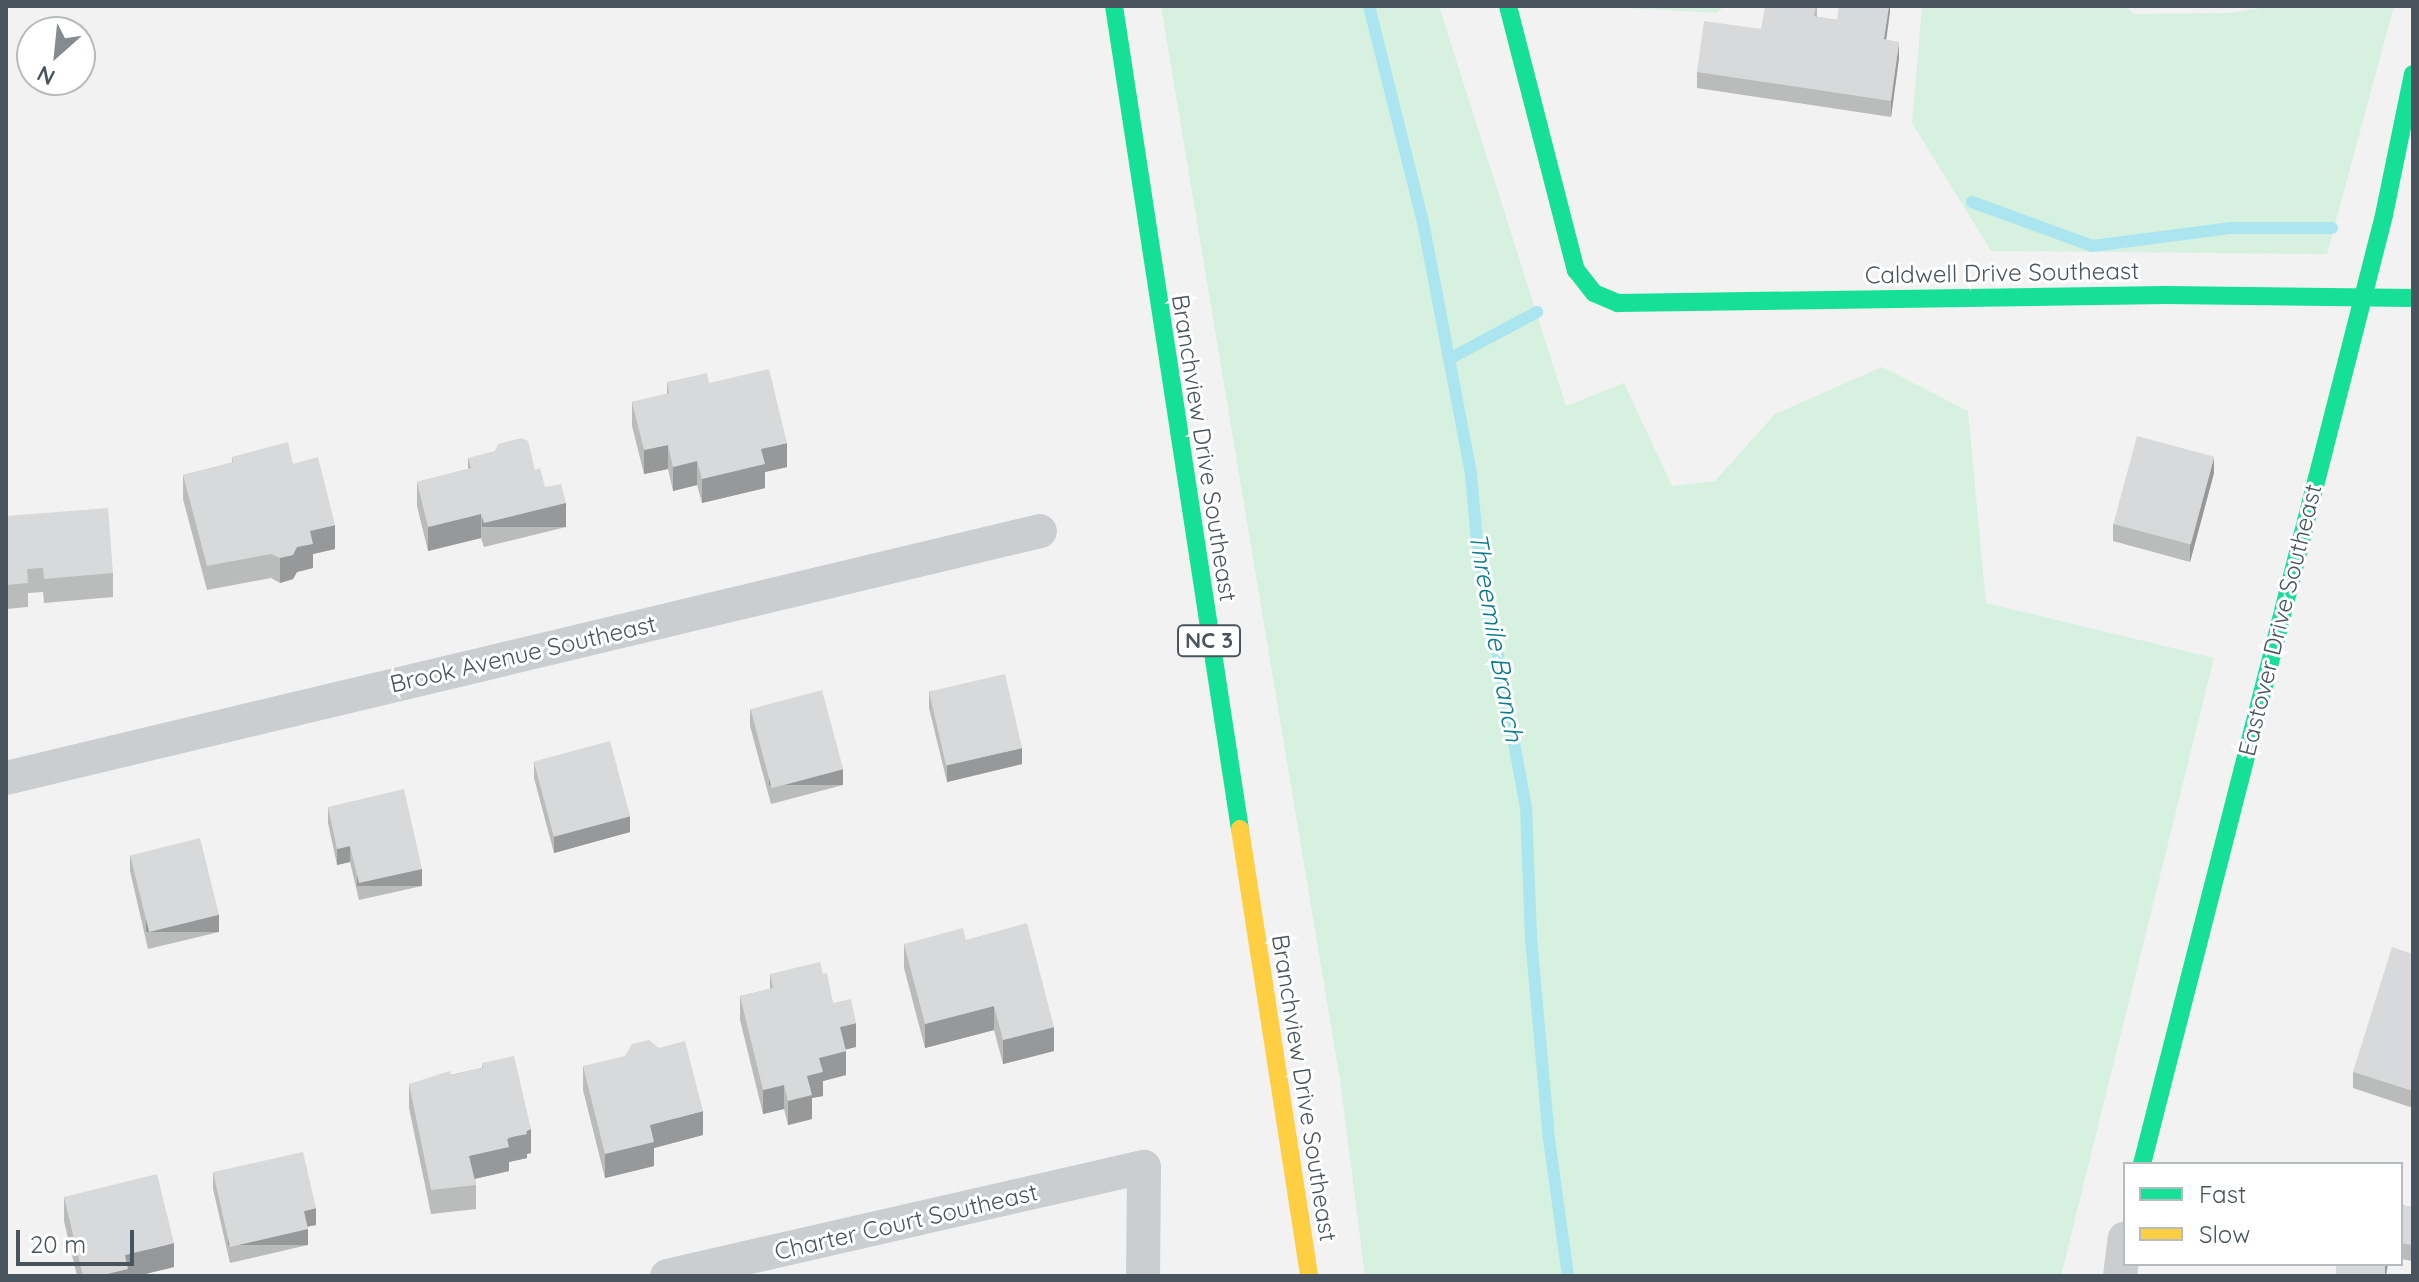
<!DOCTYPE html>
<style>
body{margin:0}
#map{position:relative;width:2419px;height:1282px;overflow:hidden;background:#f2f2f2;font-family:Quicksand,sans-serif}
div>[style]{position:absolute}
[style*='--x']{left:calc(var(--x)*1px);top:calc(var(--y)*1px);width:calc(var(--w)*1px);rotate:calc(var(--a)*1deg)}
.green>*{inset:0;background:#d6f1df}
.stream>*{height:12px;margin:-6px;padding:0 6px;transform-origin:6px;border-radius:6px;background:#abe5ef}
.street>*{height:34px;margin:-17px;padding:0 17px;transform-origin:17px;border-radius:17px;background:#cbced0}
.fast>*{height:18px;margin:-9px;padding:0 9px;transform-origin:9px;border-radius:9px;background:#16e098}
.slow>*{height:18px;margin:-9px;padding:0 9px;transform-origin:9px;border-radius:9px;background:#ffcf43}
.wall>*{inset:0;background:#babbbb}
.shaded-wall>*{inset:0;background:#979899;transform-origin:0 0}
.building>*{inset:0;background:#d8d9da;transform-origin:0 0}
span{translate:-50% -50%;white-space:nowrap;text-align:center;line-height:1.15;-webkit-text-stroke:6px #fff;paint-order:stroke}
.shield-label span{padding:2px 6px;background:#fff;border:2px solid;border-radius:6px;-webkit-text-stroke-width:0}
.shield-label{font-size:22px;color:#48555f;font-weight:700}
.street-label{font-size:24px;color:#48555f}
.water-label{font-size:26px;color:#0b7d8f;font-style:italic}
.frame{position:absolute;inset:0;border:8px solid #48555f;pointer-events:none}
.legend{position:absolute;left:2123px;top:1162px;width:280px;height:104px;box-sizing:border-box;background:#fff;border:2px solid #b6bbbf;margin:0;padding:10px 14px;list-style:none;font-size:24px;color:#48555f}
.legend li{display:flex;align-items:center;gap:16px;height:40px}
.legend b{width:40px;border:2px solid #b6bbbf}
.north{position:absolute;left:16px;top:16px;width:80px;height:80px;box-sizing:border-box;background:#fff;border:2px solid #b6bbbf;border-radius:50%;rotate:207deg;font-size:22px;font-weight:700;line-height:32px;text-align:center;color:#48555f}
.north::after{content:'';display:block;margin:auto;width:28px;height:36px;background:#848c92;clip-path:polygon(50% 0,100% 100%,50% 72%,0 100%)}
.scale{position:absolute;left:16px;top:1230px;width:118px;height:36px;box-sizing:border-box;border:4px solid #48555f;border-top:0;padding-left:10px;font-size:24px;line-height:28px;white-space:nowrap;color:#48555f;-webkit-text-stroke:6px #fff;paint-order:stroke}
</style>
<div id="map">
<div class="green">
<div style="clip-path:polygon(1161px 6px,1439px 6px,1566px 406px,1624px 383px,1672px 486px,1715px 481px,1775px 414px,1882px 367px,1968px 411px,1986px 603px,2214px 658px,2061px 1276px,1365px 1276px,1340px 1080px)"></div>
<div style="clip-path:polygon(1594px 6px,1725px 6px,1716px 13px)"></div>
<div style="clip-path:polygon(1922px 6px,2126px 6px,2133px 14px,2230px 13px,2274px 6px,2394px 6px,2327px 254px,1991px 251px,1912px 123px)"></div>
</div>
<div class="stream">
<div style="--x:1369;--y:6;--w:223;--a:76"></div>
<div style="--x:1423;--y:222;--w:257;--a:79.2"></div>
<div style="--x:1471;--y:474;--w:67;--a:84.9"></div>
<div style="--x:1477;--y:541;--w:270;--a:79.6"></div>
<div style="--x:1526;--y:807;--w:131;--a:87.8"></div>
<div style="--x:1531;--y:938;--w:202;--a:84.9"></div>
<div style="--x:1549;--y:1139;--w:138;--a:82.1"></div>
<div style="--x:1972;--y:202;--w:128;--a:20.1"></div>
<div style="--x:2092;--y:246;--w:139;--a:-7.4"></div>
<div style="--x:2230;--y:228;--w:102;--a:0"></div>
<div style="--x:1449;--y:359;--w:100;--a:-28.1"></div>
</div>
<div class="street">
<div style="--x:6;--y:778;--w:1063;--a:-13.43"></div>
<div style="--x:667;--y:1276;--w:489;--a:-12.9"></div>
<div style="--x:1144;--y:1167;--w:109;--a:90.5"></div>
<div style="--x:2120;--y:1276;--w:38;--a:-83"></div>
</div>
<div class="fast">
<div style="--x:1114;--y:6;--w:833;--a:81.3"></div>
<div style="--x:1508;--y:6;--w:273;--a:75.6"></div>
<div style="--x:1576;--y:270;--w:29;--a:52"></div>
<div style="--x:1594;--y:293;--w:26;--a:23"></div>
<div style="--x:1618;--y:303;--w:548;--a:-0.84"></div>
<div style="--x:2166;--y:295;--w:247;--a:0.7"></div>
<div style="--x:2142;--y:1164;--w:979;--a:-75.69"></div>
<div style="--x:2384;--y:215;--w:144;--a:-78.4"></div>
</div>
<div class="slow">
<div style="--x:1240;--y:829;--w:452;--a:81.2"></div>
</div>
<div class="wall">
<div style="clip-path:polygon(1817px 6px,1817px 17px,1837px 20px,1890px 6px,1886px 40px,1899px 58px,1891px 117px,1697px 88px,1697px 72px,1761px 29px)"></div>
<div style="clip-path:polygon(667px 382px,709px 383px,787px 467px,765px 472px,765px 488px,702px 503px,697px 485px,673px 491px,668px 469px,644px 474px,632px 426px,632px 402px,667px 394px)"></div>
<div style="clip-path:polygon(232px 457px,293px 464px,335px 549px,313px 554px,313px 568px,297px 572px,293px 579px,280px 583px,271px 578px,207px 590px,183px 499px,183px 475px,232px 463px)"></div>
<div style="clip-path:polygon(468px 458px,535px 470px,566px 527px,484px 547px,481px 538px,428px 551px,417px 506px,417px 482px,468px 469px)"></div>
<div style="clip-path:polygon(2214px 473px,2190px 562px,2113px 541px,2113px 524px)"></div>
<div style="clip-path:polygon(6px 516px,113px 573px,113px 597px,44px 603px,43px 592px,28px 593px,28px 607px,6px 609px)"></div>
<div style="clip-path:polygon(929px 691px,1022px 764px,947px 782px,929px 708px)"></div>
<div style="clip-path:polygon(750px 709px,843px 785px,771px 804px,750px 726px)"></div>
<div style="clip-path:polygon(534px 762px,630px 832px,554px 853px,534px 778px)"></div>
<div style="clip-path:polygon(328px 807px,422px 886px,359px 900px,350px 862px,337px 865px,328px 823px)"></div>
<div style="clip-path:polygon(130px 855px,219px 932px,148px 949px,130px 871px)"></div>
<div style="clip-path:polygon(966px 940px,1054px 1051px,1003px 1064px,994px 1030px,925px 1048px,904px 968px,904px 944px)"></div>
<div style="clip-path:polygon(2413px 954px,2413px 1108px,2353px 1088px,2353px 1072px)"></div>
<div style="clip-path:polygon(770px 974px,823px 974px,833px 1003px,856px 1047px,845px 1049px,846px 1075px,823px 1081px,823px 1096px,812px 1098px,812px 1119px,788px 1125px,784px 1109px,763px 1114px,740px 1020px,740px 996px,770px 989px)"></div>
<div style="clip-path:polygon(482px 1063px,531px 1153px,527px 1154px,527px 1158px,509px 1162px,509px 1171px,475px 1179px,476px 1185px,476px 1209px,431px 1214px,409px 1108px,409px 1084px,482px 1068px)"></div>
<div style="clip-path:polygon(583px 1066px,703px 1135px,654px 1148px,654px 1166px,605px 1178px,583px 1090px)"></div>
<div style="clip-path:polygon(213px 1172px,316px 1225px,307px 1227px,308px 1245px,230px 1263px,213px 1189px)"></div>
<div style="clip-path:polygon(64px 1197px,174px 1267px,137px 1276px,77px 1276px,64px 1221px)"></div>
<div style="clip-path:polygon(2401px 1205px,2413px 1207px,2412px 1261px,2401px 1259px)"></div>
</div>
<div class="shaded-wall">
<div style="clip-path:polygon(1889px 6px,1890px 6px,1890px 12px,1884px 56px,1884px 39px)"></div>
<div style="clip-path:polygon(1899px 42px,1899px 58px,1891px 117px,1891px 101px)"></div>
<div style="clip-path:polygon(787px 443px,787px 467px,765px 472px,765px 488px,702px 503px,702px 479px,761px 449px)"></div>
<div style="clip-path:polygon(668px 445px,668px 469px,644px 474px,644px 450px)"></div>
<div style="clip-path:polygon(2214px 457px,2214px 473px,2190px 562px,2190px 545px)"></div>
<div style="clip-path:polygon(697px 461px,697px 485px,673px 491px,673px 467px)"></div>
<div style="left:566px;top:503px;width:24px;height:84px;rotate:90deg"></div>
<div style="clip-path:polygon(481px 514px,481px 538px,428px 551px,428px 527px)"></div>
<div style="clip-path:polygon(335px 525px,335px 549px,313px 554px,313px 568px,297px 572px,293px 579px,280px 583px,280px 558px,297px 547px,310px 531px)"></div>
<div style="clip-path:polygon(1022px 748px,1022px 764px,947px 782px,947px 765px)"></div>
<div style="left:843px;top:769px;width:16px;height:74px;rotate:90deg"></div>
<div style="clip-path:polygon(630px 816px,630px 832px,554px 853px,554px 836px)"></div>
<div style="clip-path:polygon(350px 846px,350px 862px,337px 865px,337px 849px)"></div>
<div style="left:422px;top:869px;width:17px;height:65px;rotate:90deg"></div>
<div style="left:219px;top:915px;width:17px;height:73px;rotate:90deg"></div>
<div style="clip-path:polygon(994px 1006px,994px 1030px,925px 1048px,925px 1024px)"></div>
<div style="clip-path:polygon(856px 1023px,856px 1047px,840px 1051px,840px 1027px)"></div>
<div style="clip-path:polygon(1054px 1027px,1054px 1051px,1003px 1064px,1003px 1040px)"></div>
<div style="clip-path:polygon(846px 1051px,846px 1075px,823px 1081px,823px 1096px,812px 1098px,812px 1119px,788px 1125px,788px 1101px,819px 1058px)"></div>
<div style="clip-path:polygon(784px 1085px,784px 1109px,763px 1114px,763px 1090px)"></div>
<div style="clip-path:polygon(703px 1111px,703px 1135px,654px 1148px,654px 1166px,605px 1178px,605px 1154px,650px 1125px)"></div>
<div style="clip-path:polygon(531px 1129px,531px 1153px,527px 1154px,527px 1158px,509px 1162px,509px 1171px,469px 1180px,469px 1156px)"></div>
<div style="clip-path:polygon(316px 1208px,316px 1225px,304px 1227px,304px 1211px)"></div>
<div style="left:308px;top:1229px;width:16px;height:80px;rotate:90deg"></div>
<div style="clip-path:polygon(174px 1243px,174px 1267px,137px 1276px,99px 1276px,125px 1255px)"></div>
<div style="clip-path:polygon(2385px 1264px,2388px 1264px,2386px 1276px,2382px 1276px)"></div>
</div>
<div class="building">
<div style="clip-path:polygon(1765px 6px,1816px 6px,1814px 16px,1837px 20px,1839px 6px,1889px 6px,1884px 39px,1899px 42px,1891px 101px,1697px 72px,1704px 21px,1761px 29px)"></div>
<div style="clip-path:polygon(769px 369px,787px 443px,761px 449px,765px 464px,702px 479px,697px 461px,673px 467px,668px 445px,644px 450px,632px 402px,669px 393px,667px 382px,707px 373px,709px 383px)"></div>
<div style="left:2137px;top:436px;width:80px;height:91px;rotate:15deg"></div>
<div style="clip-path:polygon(522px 438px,528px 441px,535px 470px,540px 468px,545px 487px,561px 484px,566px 503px,484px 523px,481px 514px,428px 527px,417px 482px,471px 468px,468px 458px,495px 451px,498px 444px)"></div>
<div style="clip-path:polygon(288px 442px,293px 464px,318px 457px,335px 525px,310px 531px,313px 544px,297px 547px,293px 555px,280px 558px,271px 554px,207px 566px,183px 475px,233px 462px,232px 457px)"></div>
<div style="clip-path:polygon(108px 508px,113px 573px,44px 579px,43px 568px,27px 569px,28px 583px,6px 585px,6px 516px)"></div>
<div style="left:1005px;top:674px;width:76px;height:78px;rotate:77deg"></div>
<div style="left:822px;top:690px;width:82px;height:74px;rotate:75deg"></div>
<div style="left:610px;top:741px;width:78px;height:79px;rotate:75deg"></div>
<div style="clip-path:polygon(404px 789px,422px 869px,359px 883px,350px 846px,337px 849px,328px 807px)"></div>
<div style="left:200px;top:838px;width:79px;height:72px;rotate:76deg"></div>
<div style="clip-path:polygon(1027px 923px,1054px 1027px,1003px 1040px,994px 1006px,925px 1024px,904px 944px,963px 928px,966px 940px)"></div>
<div style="clip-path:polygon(2392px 947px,2413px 954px,2413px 1091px,2353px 1072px)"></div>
<div style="clip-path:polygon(820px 962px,823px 974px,827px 973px,833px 1003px,851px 999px,856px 1023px,840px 1027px,846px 1051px,819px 1058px,823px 1072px,807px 1076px,812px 1095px,788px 1101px,784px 1085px,763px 1090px,740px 996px,773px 988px,770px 974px)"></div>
<div style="clip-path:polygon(649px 1040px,659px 1048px,685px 1041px,703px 1111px,650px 1125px,654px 1142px,605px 1154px,583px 1066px,625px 1056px,632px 1044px)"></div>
<div style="clip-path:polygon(514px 1056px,531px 1129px,526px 1130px,527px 1134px,507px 1138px,509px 1147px,469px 1156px,476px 1185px,431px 1190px,409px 1084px,450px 1071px,451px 1075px,483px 1068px,482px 1063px)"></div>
<div style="clip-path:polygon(303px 1152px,316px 1208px,304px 1211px,308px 1229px,230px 1247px,213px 1172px)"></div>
<div style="clip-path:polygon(157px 1174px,174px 1243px,125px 1255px,128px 1269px,99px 1276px,83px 1276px,64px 1197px)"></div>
<div style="clip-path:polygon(2401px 1205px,2413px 1207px,2412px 1245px,2401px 1243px)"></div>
<div style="left:2336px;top:1264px;width:49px;height:12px"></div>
</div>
<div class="shield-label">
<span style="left:1209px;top:641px">NC 3</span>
</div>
<div class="street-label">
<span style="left:2002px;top:273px;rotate:-1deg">Caldwell Drive Southeast</span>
<span style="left:1204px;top:448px;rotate:81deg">Branchview Drive Southeast</span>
<span style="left:2280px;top:620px;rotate:-76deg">Eastover Drive Southeast</span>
<span style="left:523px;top:654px;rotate:-13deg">Brook Avenue Southeast</span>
<span style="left:1304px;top:1088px;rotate:81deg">Branchview Drive Southeast</span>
<span style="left:906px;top:1222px;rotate:-13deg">Charter Court Southeast</span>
</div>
<div class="water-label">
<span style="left:1496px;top:637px;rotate:80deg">Threemile Branch</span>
</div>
<div class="frame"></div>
<ul class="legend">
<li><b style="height:10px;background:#16e098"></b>Fast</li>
<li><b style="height:10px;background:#ffcf43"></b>Slow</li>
</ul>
<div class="north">N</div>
<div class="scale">20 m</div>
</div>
